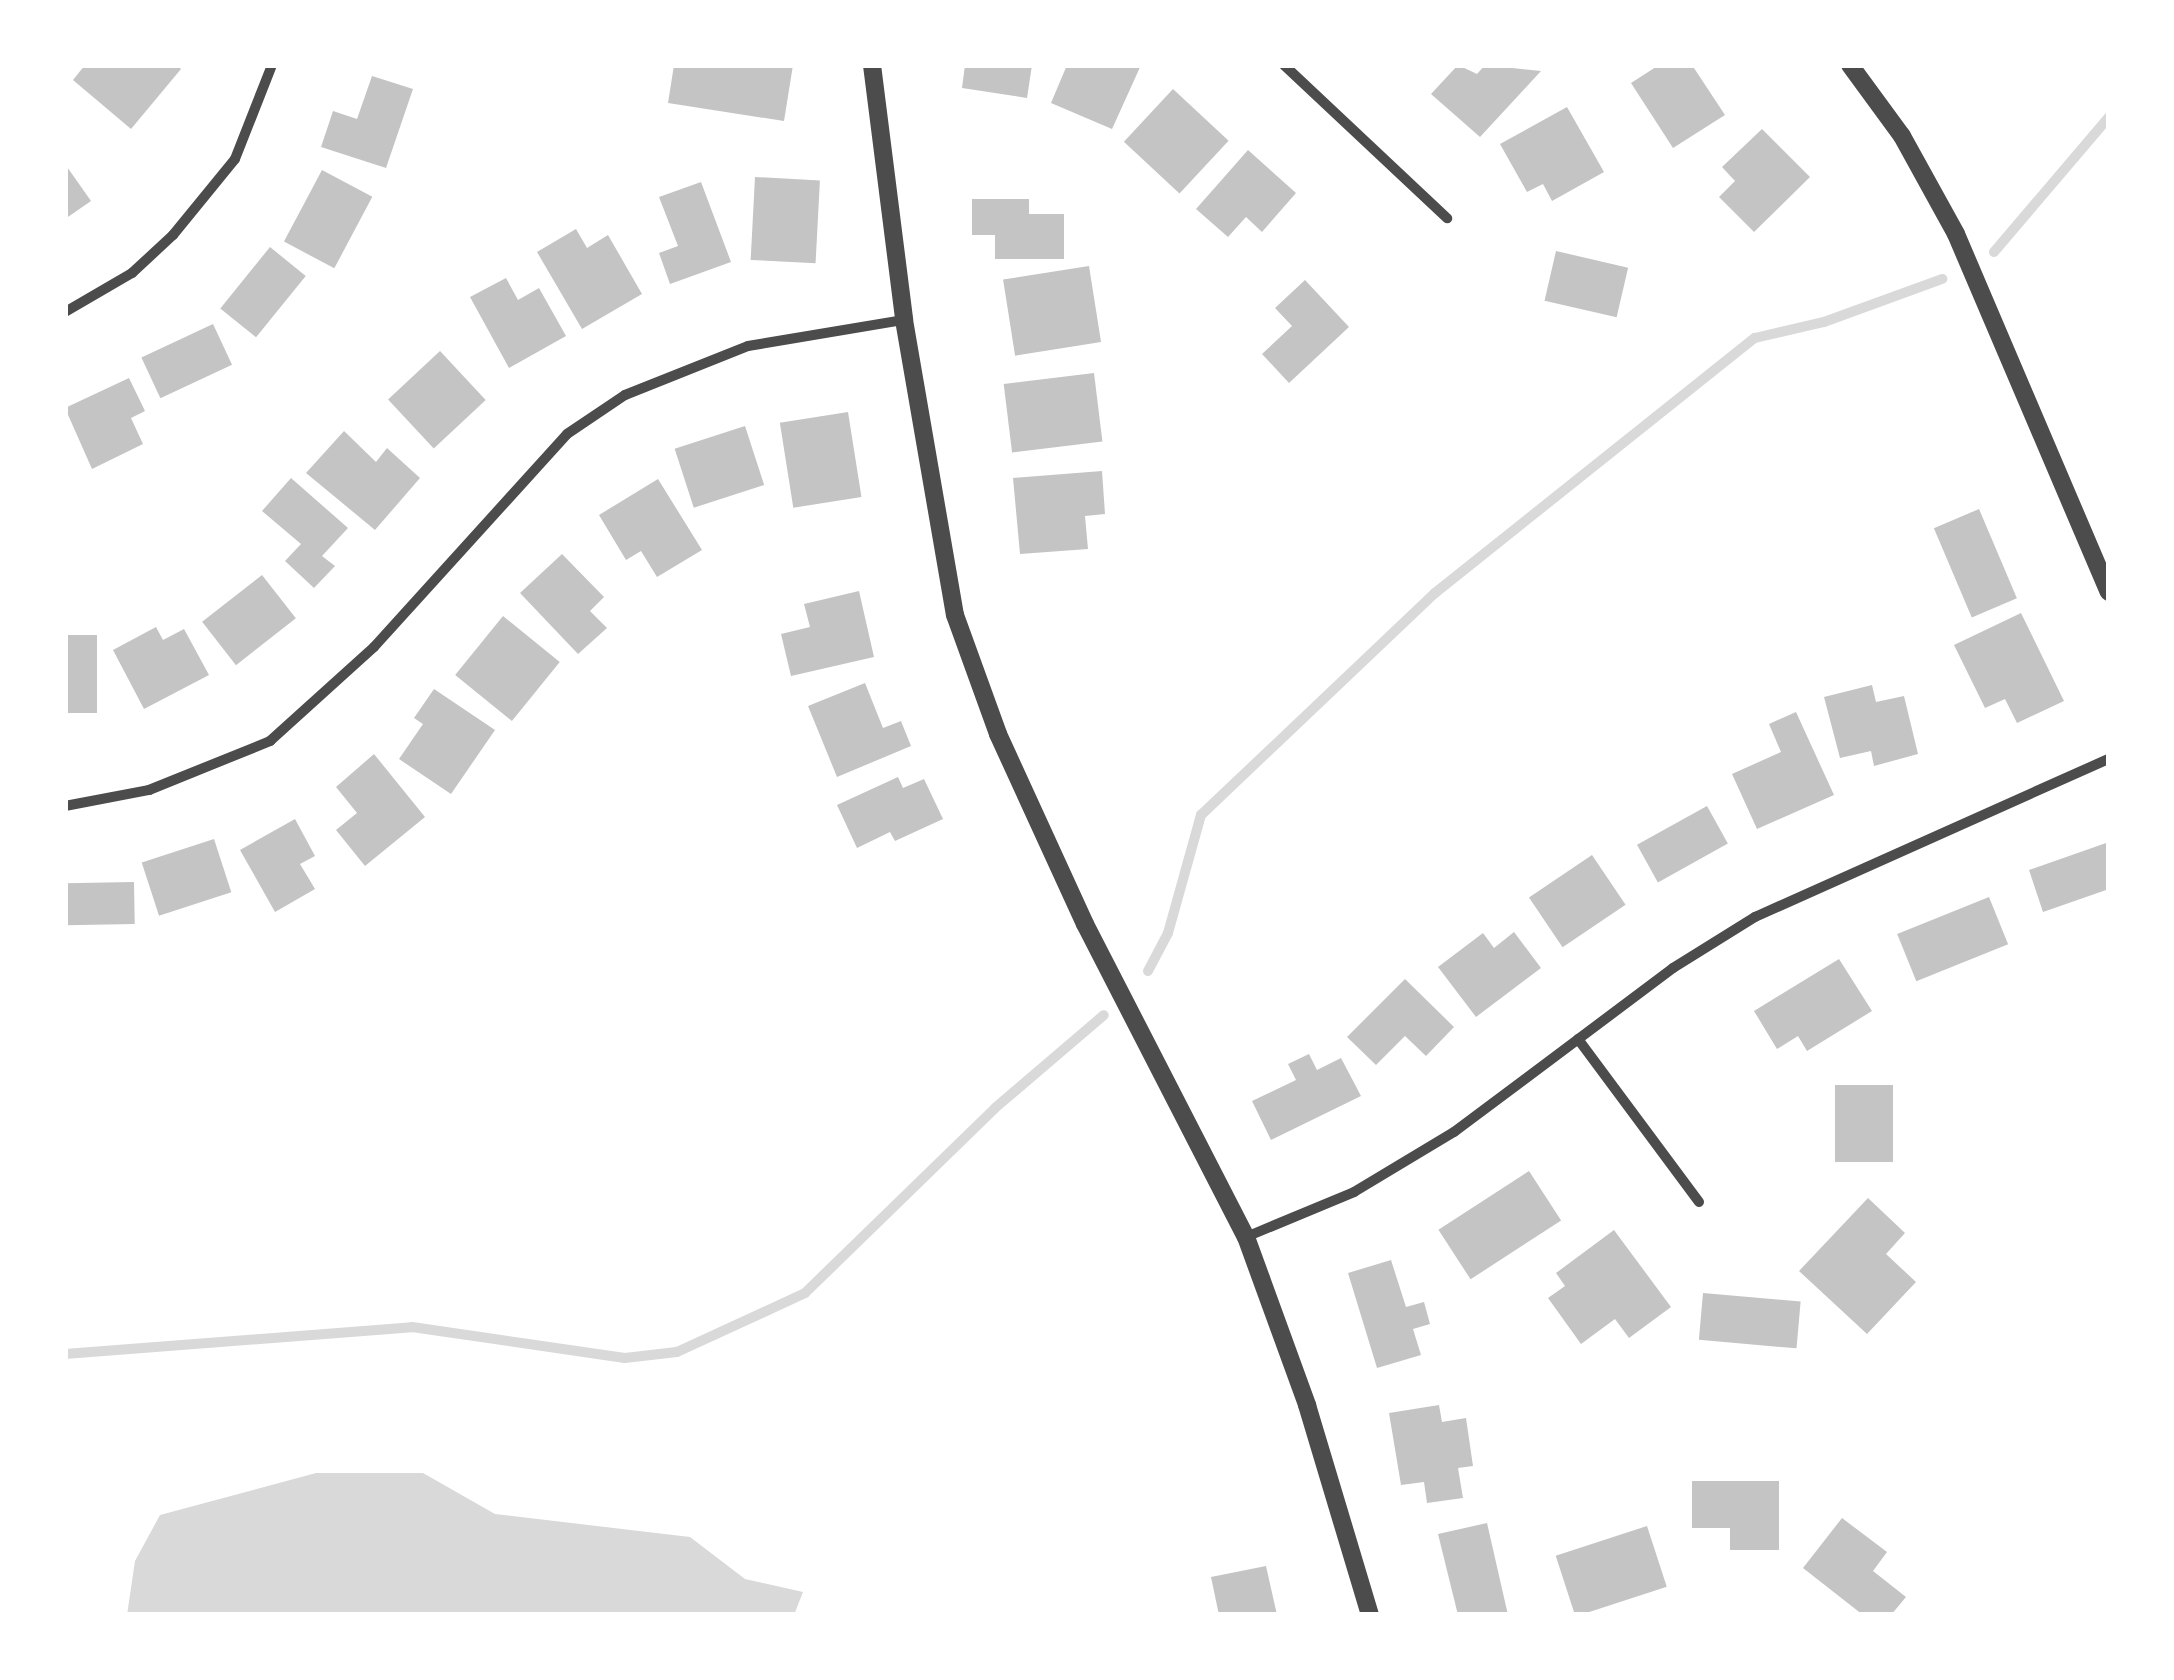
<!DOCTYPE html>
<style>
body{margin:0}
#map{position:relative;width:2174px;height:1680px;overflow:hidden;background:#fff;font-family:"Source Sans 3",sans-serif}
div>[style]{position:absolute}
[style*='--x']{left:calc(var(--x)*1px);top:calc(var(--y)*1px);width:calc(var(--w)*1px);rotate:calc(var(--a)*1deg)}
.water>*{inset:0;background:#d9d9d9}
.stream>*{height:10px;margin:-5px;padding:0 5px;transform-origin:5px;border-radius:5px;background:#d9d9d9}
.building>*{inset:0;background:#c4c4c4;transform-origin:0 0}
.minor>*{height:10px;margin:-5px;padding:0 5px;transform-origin:5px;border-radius:5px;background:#4c4c4c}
.tertiary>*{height:18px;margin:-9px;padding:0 9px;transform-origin:9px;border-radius:9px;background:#4c4c4c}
span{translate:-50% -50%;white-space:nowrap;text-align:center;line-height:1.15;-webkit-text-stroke:10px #fff;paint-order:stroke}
.frame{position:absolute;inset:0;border:68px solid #fff;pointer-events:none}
</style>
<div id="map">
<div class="water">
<div style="clip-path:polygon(316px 1473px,423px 1473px,495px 1514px,690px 1537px,745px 1579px,803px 1592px,794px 1615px,127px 1615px,135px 1561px,160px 1515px)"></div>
</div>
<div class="stream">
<div style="--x:1994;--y:252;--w:177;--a:-49.6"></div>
<div style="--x:1148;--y:971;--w:43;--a:-62.2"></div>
<div style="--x:1168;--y:933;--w:123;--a:-74.4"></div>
<div style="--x:1201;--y:815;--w:323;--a:-43.5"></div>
<div style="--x:1435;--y:593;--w:409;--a:-38.6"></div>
<div style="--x:1755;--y:338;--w:71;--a:-13.1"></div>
<div style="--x:1824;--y:322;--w:126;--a:-20"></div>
<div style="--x:65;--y:1354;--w:348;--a:-4.4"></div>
<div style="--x:412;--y:1327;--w:215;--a:8.3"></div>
<div style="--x:625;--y:1358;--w:52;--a:-6.6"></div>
<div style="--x:677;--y:1352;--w:141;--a:-24.7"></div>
<div style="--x:805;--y:1293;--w:265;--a:-44.2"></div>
<div style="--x:995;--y:1108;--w:143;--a:-40.5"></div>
</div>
<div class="building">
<div style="clip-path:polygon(85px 65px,177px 65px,181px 69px,131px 129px,73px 80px)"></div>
<div style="clip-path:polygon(674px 65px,793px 65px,784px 121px,668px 103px)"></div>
<div style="clip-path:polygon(965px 65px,1032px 65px,1027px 98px,962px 88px)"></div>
<div style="clip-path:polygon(1067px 65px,1141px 65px,1112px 129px,1051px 103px)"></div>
<div style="clip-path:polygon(1458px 65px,1477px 74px,1485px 65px,1541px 71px,1480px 137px,1431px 94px)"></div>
<div style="clip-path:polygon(1659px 65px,1692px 65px,1725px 115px,1673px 148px,1631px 83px)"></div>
<div style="clip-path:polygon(372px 76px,413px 89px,386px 168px,321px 147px,333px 111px,357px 119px)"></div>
<div style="left:1173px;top:89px;width:76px;height:72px;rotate:43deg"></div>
<div style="clip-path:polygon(1567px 107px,1604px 172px,1552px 201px,1543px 184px,1527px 192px,1500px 144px)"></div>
<div style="clip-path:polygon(1762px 129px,1810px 177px,1754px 232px,1719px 197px,1735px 181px,1722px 167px)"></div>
<div style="clip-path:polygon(1248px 150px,1296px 193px,1262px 232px,1246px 217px,1228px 237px,1196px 209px)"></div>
<div style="clip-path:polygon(65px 164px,91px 201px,65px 219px)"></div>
<div style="left:322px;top:170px;width:57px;height:81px;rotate:28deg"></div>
<div style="left:755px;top:177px;width:65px;height:83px;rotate:3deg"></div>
<div style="clip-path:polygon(701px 182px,731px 262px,670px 284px,659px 253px,678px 246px,659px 197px)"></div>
<div style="clip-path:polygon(972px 199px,1029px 199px,1029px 214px,1064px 214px,1064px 259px,995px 259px,995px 235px,972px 235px)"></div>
<div style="clip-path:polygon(576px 229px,587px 248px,608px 235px,642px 294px,582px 329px,537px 252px)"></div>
<div style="left:270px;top:247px;width:46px;height:79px;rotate:39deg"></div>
<div style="left:1556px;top:251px;width:74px;height:51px;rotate:13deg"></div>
<div style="left:1089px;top:266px;width:77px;height:87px;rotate:81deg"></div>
<div style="clip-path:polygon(506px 278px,518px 300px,539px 288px,566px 336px,509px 368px,470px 297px)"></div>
<div style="clip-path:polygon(1305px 280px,1349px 327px,1289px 383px,1262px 354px,1292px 326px,1275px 308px)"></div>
<div style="left:213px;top:324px;width:45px;height:79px;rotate:65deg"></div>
<div style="left:440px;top:351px;width:67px;height:71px;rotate:47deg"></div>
<div style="left:1094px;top:373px;width:69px;height:91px;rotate:83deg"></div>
<div style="clip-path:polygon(129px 378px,145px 411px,131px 418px,143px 444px,92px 469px,65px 408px)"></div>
<div style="left:848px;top:412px;width:86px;height:69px;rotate:81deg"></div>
<div style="left:745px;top:426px;width:62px;height:74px;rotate:72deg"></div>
<div style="clip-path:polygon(344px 431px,376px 462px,387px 448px,420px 478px,375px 530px,306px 473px)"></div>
<div style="clip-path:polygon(1102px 471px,1105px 514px,1085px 516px,1088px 549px,1020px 554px,1013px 478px)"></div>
<div style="clip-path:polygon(291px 478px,348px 528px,322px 556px,335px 566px,314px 588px,285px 561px,301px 544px,262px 511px)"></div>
<div style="clip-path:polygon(658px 479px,702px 550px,657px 577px,641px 551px,626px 560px,599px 515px)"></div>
<div style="left:1979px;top:509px;width:97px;height:49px;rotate:67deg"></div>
<div style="clip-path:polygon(562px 554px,604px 597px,590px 611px,607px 628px,578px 654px,520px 593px)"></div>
<div style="left:262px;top:575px;width:55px;height:76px;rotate:52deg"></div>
<div style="clip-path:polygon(859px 591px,874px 657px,791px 676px,781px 634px,810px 627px,804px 604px)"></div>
<div style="clip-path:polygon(2021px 613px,2064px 701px,2017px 723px,2005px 699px,1985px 708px,1954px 645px)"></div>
<div style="left:503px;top:616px;width:73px;height:76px;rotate:39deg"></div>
<div style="clip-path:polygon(156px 627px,163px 640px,184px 629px,209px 675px,144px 709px,113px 650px)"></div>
<div style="left:65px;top:635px;width:32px;height:78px"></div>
<div style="clip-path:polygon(865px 683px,883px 728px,901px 721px,911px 746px,837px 777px,808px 706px)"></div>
<div style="clip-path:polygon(1872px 685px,1876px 702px,1904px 696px,1918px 754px,1874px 766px,1871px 751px,1840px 758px,1824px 697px)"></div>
<div style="clip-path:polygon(434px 689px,495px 730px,451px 794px,399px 759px,423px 724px,414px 718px)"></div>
<div style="clip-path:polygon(1796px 712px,1834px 795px,1757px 829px,1732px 774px,1781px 752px,1769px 724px)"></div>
<div style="clip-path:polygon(374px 754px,425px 817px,365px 866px,336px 830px,357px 813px,336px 787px)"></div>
<div style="clip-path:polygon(898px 777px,903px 788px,924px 779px,943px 819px,895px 841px,890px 832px,857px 848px,837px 805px)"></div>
<div style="left:1707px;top:806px;width:43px;height:80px;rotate:61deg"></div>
<div style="clip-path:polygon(295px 819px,315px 856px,300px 864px,315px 889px,275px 912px,240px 850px)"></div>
<div style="left:214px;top:839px;width:56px;height:76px;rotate:72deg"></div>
<div style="clip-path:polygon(2109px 842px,2109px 889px,2043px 912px,2029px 870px)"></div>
<div style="left:1592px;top:855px;width:60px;height:76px;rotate:56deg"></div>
<div style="left:134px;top:882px;width:42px;height:69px;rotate:89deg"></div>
<div style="left:1989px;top:897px;width:51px;height:99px;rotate:68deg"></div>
<div style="clip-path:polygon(1514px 932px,1541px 968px,1476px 1017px,1438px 967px,1483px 933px,1494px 948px)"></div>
<div style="clip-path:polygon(1839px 959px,1872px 1011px,1807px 1051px,1798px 1036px,1777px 1049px,1754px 1011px)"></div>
<div style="clip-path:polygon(1405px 979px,1454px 1027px,1426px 1056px,1405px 1036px,1376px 1065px,1347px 1037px)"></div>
<div style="clip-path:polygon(1309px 1054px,1317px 1070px,1341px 1058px,1361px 1096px,1271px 1140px,1252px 1101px,1296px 1080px,1288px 1064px)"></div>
<div style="left:1835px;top:1085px;width:58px;height:77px"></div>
<div style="left:1529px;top:1171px;width:59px;height:108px;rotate:57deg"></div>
<div style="clip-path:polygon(1868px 1198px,1905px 1233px,1886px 1254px,1916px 1282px,1867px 1334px,1799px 1271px)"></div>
<div style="clip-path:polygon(1614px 1230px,1671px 1307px,1629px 1338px,1615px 1319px,1581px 1344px,1548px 1298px,1565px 1286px,1556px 1273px)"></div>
<div style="clip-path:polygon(1391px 1260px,1406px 1307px,1424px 1302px,1430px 1324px,1413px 1329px,1421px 1355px,1377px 1368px,1348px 1273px)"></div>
<div style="left:1703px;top:1293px;width:98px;height:47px;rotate:5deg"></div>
<div style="clip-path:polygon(1439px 1405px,1442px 1422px,1466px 1418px,1473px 1466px,1458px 1468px,1463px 1498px,1427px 1503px,1424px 1482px,1401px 1485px,1389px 1413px)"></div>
<div style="clip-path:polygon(1692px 1481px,1779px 1481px,1779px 1550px,1730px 1550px,1730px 1528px,1692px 1528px)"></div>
<div style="clip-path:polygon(1842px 1518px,1887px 1552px,1873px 1571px,1906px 1597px,1891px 1615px,1863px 1615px,1803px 1568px)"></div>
<div style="clip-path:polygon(1487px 1523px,1508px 1615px,1458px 1615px,1438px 1534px)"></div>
<div style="left:1647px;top:1526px;width:64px;height:96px;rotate:72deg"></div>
<div style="clip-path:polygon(1266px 1566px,1277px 1615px,1219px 1615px,1211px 1577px)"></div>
</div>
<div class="minor">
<div style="--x:1284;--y:65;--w:224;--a:43.2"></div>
<div style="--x:65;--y:312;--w:78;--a:-30.2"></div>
<div style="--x:132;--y:273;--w:56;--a:-42.8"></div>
<div style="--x:173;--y:235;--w:98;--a:-50.8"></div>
<div style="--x:235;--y:159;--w:101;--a:-68.5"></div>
<div style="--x:65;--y:806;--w:86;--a:-10.8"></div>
<div style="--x:149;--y:790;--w:131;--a:-22"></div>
<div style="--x:270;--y:741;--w:140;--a:-42.1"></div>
<div style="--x:374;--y:647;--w:287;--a:-47.8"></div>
<div style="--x:567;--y:434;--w:70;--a:-33.9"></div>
<div style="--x:625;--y:395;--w:132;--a:-21.7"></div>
<div style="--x:748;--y:346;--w:158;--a:-9.5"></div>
<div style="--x:1578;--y:1039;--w:203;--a:53.4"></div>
<div style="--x:1246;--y:1237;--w:117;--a:-22.6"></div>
<div style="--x:1354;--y:1192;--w:117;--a:-31"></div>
<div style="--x:1454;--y:1132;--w:274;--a:-36.8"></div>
<div style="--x:1673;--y:968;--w:97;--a:-31.9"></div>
<div style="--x:1755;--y:917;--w:388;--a:-24.1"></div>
</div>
<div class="tertiary">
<div style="--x:872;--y:65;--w:257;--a:82.8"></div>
<div style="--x:904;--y:320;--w:299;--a:80.2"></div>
<div style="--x:955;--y:615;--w:127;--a:70.1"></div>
<div style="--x:998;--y:734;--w:209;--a:65.4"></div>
<div style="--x:1085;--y:924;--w:352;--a:62.8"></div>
<div style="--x:1246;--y:1237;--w:179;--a:70"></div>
<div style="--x:1307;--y:1405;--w:219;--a:73.3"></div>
<div style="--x:1850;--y:65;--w:88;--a:53.8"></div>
<div style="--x:1902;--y:136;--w:112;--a:61.1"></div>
<div style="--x:1956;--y:234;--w:389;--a:66.9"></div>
</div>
<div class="frame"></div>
</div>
